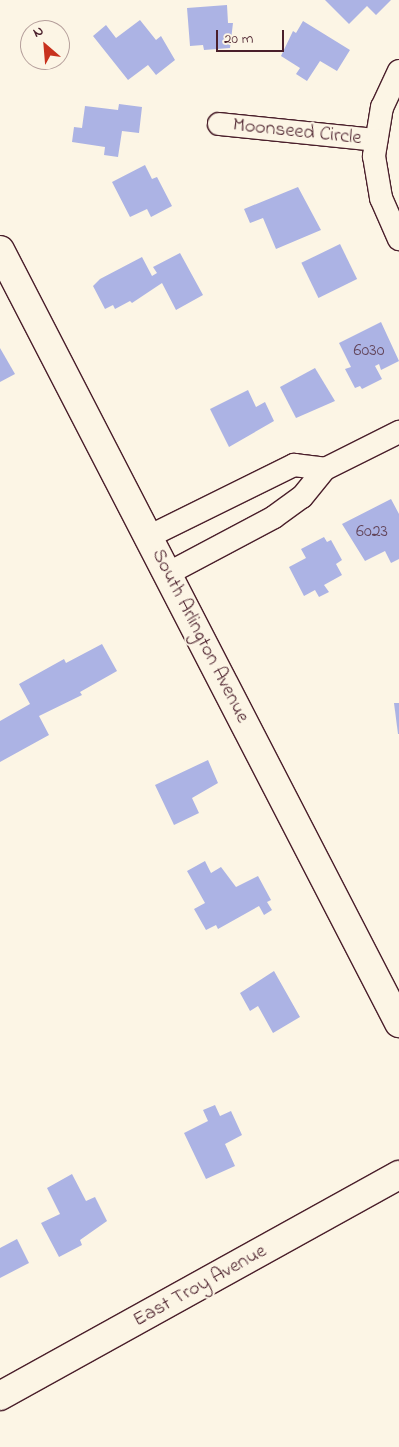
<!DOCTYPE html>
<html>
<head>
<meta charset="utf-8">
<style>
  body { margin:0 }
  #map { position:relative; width:399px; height:1447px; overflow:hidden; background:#fcf5e5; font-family:"Indie Flower",sans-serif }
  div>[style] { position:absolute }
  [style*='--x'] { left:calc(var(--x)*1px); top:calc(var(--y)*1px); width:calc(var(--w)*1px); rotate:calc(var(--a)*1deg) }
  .building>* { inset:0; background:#acb3e4; transform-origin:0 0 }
  .roads { filter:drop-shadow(1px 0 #4a1f2b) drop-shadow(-1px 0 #4a1f2b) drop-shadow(0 1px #4a1f2b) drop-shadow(0 -1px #4a1f2b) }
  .minor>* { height:22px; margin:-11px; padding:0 11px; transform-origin:11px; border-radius:11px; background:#fcf5e5 }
  .tertiary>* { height:28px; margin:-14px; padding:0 14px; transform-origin:14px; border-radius:14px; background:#fcf5e5 }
  .secondary>* { height:28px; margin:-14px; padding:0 14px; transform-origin:14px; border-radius:14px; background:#fcf5e5 }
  span { translate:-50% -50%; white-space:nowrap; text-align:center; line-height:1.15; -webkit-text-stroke:4px #fcf5e5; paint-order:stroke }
  .number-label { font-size:18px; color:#624459 }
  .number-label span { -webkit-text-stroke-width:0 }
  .street-label { font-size:20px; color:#4a1f2b }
  .north { position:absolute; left:20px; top:20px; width:50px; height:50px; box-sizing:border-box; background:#fcf5e5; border:1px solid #b59f9b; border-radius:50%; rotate:333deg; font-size:14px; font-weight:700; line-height:20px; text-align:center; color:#4a1f2b }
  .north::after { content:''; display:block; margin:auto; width:18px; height:22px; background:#c8321e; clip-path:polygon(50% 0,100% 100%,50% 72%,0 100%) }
  .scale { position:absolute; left:216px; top:30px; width:68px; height:22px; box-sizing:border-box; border:2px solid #4a1f2b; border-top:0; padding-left:6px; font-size:15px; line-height:18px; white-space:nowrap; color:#4a1f2b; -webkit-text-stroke:4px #fcf5e5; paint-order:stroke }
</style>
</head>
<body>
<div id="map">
  <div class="building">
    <i style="clip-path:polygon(325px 0,391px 0,376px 15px,367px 6px,349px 24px)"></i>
    <i style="clip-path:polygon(227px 5px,228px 23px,233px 23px,230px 48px,204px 50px,203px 45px,190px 46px,187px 8px)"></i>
    <i style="clip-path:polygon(140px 20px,156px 40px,161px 36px,175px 60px,156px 75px,148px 65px,128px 80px,93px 36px,106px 25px,116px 38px)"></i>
    <i style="clip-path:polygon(303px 21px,350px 50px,337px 71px,320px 61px,307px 81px,296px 74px,300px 68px,281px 56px,293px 31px,296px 33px)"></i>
    <i style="clip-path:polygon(119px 104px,142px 107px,139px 133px,122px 131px,118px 157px,104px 155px,105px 147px,72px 142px,74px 127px,82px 128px,85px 106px,118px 110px)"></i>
    <i style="clip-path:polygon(145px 165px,152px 179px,157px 177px,172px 206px,151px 217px,147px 209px,130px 217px,112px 182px)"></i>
    <i style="clip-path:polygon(298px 187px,321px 230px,276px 249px,263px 218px,250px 223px,244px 209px)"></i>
    <i style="left:340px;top:244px;width:39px;height:43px;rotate:64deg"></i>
    <i style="clip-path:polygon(180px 253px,203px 295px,176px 310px,162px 283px,132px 303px,130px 301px,115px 309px,113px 305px,105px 309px,93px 286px,100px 279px,142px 257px,152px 276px,157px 273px,153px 267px)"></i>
    <i style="clip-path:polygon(381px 322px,399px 361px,381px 370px,379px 364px,375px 366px,382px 379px,362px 389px,360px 386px,355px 388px,345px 369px,351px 367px,339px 343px)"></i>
    <i style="clip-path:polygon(0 348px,15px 374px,0 382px)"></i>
    <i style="clip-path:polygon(315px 368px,335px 401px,296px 418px,280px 387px)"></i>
    <i style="clip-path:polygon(248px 390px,256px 407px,265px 402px,274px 421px,229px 447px,210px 409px)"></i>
    <i style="clip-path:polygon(391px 499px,399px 514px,399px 559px,391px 563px,385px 551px,365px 561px,342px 524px)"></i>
    <i style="clip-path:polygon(324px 537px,327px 542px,331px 540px,342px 560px,336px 564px,342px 575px,324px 585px,329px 592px,319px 597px,315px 590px,304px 596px,289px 567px,306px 558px,301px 549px)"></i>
    <i style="clip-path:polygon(102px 644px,117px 671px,80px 692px,82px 695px,39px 716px,49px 735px,0 762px,0 721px,30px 704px,19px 684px,64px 659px,66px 663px)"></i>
    <i style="clip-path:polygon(394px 703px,399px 703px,399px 734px,398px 734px)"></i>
    <i style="clip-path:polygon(208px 760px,218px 783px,192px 798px,199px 813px,174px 825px,155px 785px)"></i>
    <i style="clip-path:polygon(205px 861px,211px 873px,221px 867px,236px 887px,258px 876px,271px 900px,267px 902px,272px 910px,264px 915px,259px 906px,218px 929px,216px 925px,206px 930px,194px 909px,205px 903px,187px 871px)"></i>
    <i style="clip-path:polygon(274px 971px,300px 1017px,273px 1033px,258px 1006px,250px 1011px,240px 993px)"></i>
    <i style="clip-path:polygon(215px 1105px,220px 1116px,231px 1111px,242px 1135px,225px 1144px,235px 1166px,206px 1179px,184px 1133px,208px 1121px,203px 1110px)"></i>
    <i style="clip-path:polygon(72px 1174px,86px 1201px,95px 1197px,107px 1221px,80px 1240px,82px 1245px,59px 1257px,41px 1223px,60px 1214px,47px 1188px)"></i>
    <i style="clip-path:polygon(17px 1239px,29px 1263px,0 1278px,0 1248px)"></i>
  </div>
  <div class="roads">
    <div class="minor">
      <i style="--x:399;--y:71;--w:40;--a:115"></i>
      <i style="--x:382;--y:107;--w:50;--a:99.3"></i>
      <i style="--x:374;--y:156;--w:43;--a:80.5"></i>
      <i style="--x:381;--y:198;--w:45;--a:66.3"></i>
      <i style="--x:219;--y:124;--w:158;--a:5.8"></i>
      <i style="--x:148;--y:537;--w:163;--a:-26.3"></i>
      <i style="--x:294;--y:465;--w:31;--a:7"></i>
      <i style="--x:167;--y:574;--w:121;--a:-28"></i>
      <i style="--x:274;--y:517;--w:34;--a:-36"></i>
      <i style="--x:302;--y:497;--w:36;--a:-51"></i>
      <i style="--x:325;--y:469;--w:83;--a:-26.6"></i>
    </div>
    <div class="tertiary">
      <i style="--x:0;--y:1396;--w:456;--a:-29"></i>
    </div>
    <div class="secondary">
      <i style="--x:0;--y:250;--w:870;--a:62.7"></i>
    </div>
  </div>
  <div class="number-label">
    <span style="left:369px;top:351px">6030</span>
    <span style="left:372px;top:532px">6023</span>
  </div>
  <div class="street-label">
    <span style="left:297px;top:132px;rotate:6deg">Moonseed Circle</span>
    <span style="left:200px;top:636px;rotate:63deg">South Arlington Avenue</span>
    <span style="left:200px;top:1286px;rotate:-29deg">East Troy Avenue</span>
  </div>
  <div class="north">N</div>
  <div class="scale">20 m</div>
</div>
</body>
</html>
